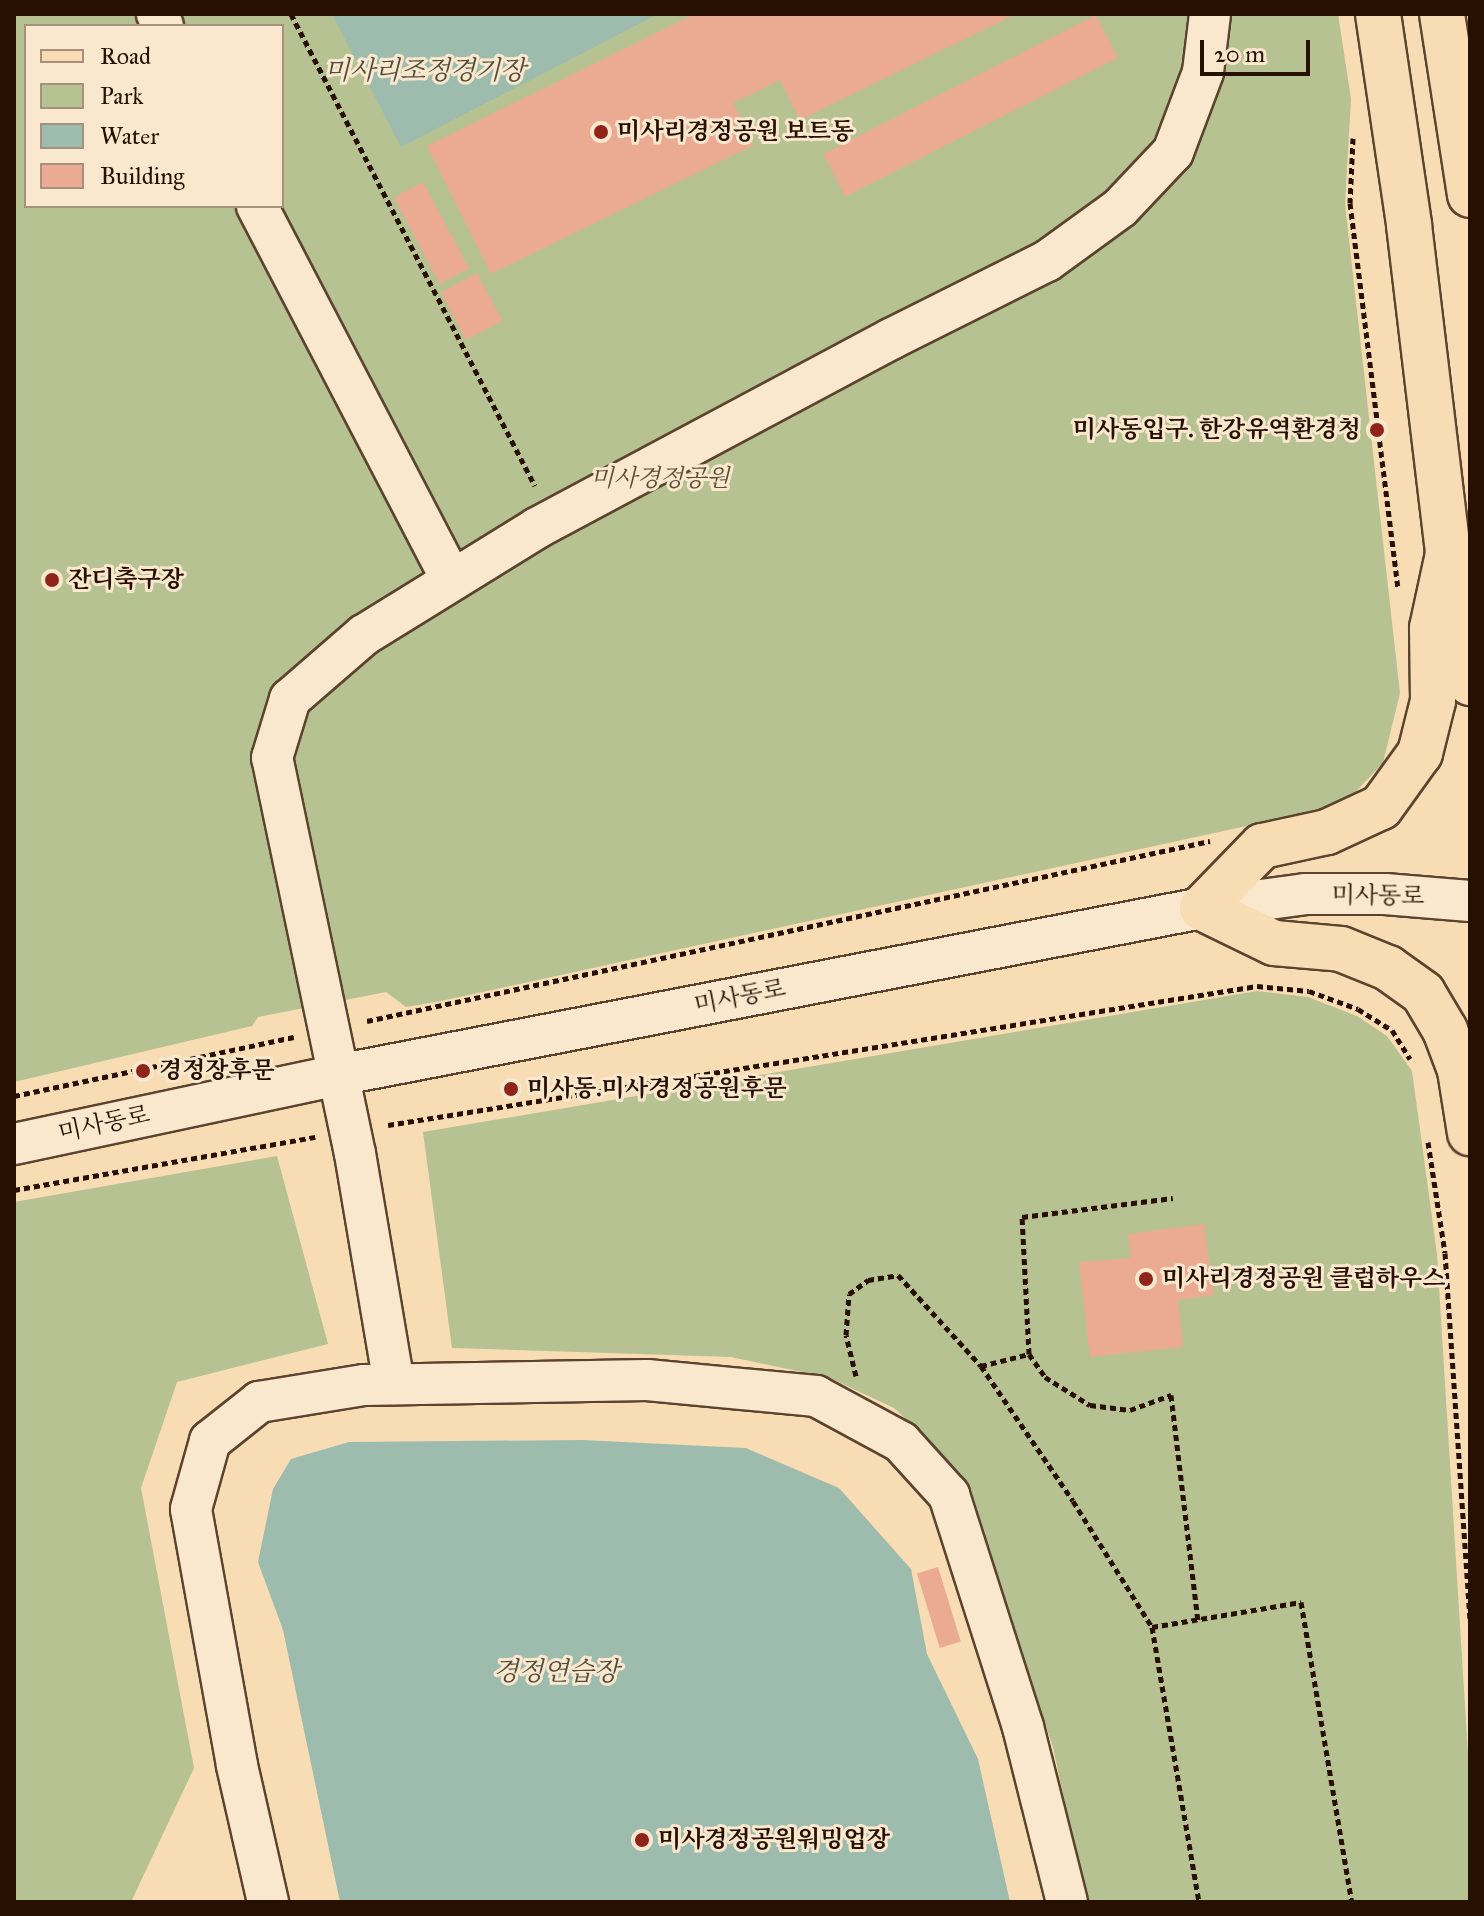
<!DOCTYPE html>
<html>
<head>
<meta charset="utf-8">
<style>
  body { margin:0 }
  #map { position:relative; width:1484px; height:1916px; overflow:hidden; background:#f7dcb4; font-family:"IM FELL Great Primer","Noto Serif KR",serif }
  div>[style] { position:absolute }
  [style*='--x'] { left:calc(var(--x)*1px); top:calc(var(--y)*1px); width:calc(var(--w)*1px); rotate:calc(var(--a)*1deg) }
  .green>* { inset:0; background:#b6c292 }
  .water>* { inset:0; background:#9dbcae }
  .building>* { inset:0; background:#ebab93; transform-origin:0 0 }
  .path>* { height:5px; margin-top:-2.5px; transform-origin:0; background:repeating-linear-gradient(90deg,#281001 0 6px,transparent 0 10px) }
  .roads { filter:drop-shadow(2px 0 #5c432e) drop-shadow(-2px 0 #5c432e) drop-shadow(0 2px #5c432e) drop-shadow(0 -2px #5c432e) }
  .minor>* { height:40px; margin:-20px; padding:0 20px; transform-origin:20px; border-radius:20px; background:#fae8ce }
  .major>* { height:44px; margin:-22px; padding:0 22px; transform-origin:22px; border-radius:22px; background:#f7dcb4 }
  .dots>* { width:22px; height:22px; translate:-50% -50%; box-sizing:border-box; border:4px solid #fae8ce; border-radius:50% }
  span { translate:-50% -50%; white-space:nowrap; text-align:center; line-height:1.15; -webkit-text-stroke:6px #fae8ce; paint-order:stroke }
  .poi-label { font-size:24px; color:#281001; font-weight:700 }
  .left { translate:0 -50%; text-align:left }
  .right { translate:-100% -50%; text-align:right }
  .park-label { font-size:24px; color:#5a4e34; font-style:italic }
  .street-label { font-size:24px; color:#281001 }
  .water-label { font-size:26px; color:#514c3e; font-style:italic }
  .frame { position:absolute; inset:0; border:16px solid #281001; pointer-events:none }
  .legend { position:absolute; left:24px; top:24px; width:260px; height:184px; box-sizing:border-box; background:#fae8ce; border:2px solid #a6927c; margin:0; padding:10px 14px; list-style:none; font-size:24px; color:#281001 }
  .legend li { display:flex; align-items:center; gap:16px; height:40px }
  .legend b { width:40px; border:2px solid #a6927c }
  .scale { position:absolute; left:1200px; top:40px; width:110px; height:36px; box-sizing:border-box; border:4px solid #281001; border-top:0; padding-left:10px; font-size:24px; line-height:28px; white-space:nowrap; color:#281001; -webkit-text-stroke:6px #fae8ce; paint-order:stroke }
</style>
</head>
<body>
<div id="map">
  <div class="green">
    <i style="clip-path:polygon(evenodd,14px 14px,1338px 14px,1351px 99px,1345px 204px,1400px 693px,1383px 763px,1343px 805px,441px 1001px,406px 1007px,386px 992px,258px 1017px,252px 1026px,14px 1082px,14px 14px,26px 26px,282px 26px,282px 206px,26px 206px,26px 26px)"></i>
    <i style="clip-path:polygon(1257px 991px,1308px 997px,1357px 1016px,1387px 1036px,1412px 1071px,1437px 1254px,1470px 1787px,1470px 1902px,1086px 1902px,1053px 1747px,962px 1484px,923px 1435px,894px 1408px,830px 1378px,731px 1357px,452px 1348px,423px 1132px)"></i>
    <i style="clip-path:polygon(277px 1156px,328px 1344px,177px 1382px,141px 1488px,194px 1768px,131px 1902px,14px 1902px,14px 1202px)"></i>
  </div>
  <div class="water">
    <i style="clip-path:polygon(332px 14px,658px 14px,401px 147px)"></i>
    <i style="clip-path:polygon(582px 1440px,746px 1448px,839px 1488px,911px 1569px,927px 1654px,978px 1759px,1010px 1902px,340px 1902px,283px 1630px,258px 1562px,273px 1489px,291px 1459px,349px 1442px)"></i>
  </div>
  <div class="building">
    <i style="clip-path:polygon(695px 14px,1016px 14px,800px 120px,780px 80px,733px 103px,754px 145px,491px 274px,427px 146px)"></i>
    <i style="left:1096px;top:15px;width:48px;height:306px;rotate:63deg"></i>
    <i style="left:423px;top:182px;width:98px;height:33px;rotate:62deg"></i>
    <i style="left:477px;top:273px;width:54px;height:41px;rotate:62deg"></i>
    <i style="clip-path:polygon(1204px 1224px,1214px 1295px,1178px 1300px,1183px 1347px,1090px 1357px,1079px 1262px,1131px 1258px,1128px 1234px)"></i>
    <i style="left:938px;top:1567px;width:78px;height:22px;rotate:73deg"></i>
  </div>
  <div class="path">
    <i style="--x:291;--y:14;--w:531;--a:62.66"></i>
    <i style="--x:1353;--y:138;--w:65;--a:92.6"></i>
    <i style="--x:1350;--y:203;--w:389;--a:82.9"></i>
    <i style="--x:367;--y:1021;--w:862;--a:-12.05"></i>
    <i style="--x:14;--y:1096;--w:286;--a:-11.9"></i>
    <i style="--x:388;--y:1125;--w:880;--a:-9.09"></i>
    <i style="--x:1257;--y:986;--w:52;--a:5.5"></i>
    <i style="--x:1309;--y:991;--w:52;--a:20.2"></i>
    <i style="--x:1358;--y:1009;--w:40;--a:32"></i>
    <i style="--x:1392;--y:1030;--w:34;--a:58"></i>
    <i style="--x:1428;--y:1142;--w:112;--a:81.3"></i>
    <i style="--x:1445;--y:1253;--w:367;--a:86.1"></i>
    <i style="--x:14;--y:1190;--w:306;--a:-10"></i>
    <i style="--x:1029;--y:1354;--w:137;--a:-92.9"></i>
    <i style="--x:1022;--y:1217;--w:152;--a:-7.2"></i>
    <i style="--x:981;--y:1366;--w:49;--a:-14"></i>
    <i style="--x:1029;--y:1354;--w:28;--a:55"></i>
    <i style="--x:1045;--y:1377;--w:53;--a:31.9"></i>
    <i style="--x:1090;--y:1405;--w:40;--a:7.1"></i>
    <i style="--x:1130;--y:1410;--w:44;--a:-20.1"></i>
    <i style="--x:1171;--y:1395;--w:227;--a:83.2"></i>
    <i style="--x:856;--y:1376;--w:42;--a:-103.7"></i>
    <i style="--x:846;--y:1335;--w:41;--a:-85.8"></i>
    <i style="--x:849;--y:1294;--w:24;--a:-36"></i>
    <i style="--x:868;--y:1280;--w:30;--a:-9"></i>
    <i style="--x:898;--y:1275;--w:123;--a:47.6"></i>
    <i style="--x:981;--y:1366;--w:163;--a:55.7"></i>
    <i style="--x:1073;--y:1501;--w:149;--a:57.9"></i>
    <i style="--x:1152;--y:1627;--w:279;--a:80.3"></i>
    <i style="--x:1152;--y:1627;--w:151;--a:-9.5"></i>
    <i style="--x:1301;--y:1602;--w:304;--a:80.4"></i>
  </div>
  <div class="roads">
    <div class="minor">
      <i style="--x:157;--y:14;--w:13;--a:63"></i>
      <i style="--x:257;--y:206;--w:422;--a:62.5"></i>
      <i style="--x:14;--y:1144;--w:331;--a:-12"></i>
      <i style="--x:338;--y:1075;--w:880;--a:-10.94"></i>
      <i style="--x:1202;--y:908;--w:104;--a:-7.7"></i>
      <i style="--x:1305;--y:894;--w:80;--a:0"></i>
      <i style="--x:1385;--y:894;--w:85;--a:4.7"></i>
      <i style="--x:394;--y:1384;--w:233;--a:-99.6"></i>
      <i style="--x:355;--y:1154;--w:405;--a:-101.8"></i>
      <i style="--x:272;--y:758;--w:62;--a:-73"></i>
      <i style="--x:290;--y:699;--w:98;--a:-40.9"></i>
      <i style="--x:364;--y:635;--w:203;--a:-31.7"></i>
      <i style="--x:537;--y:528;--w:401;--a:-28.1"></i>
      <i style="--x:891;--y:339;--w:174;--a:-26.6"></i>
      <i style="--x:1047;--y:261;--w:90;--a:-36"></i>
      <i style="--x:1120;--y:208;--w:77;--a:-46.6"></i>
      <i style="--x:1173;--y:152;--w:85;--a:-69.4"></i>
      <i style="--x:1203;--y:72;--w:58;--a:-83.1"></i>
      <i style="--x:268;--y:1902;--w:140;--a:-102.8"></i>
      <i style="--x:237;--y:1765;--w:260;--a:-100.2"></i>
      <i style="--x:191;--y:1509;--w:71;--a:-74.4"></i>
      <i style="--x:210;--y:1441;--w:63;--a:-38.5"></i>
      <i style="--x:259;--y:1402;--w:106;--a:-9.2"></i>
      <i style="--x:364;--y:1385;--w:283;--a:-1"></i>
      <i style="--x:647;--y:1380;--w:170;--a:5.4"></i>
      <i style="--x:816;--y:1396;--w:97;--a:28.4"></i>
      <i style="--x:901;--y:1442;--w:72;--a:47.8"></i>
      <i style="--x:949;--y:1495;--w:244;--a:72.3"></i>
      <i style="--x:1023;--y:1727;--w:180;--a:75.9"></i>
    </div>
    <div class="major">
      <i style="--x:1378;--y:14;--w:213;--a:81.6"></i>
      <i style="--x:1409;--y:225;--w:331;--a:83.2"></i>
      <i style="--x:1448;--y:554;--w:131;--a:80.3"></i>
      <i style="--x:1442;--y:14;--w:183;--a:81.2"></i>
      <i style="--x:1470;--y:565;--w:25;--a:-153"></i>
      <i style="--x:1448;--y:554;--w:76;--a:102.2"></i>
      <i style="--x:1432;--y:628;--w:73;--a:89.2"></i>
      <i style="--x:1433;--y:701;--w:54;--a:104"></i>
      <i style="--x:1420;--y:753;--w:67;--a:125.8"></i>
      <i style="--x:1381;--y:807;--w:60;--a:155.2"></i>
      <i style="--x:1327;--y:832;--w:66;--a:167.8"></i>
      <i style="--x:1262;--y:846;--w:86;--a:134.1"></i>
      <i style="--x:1202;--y:908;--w:80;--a:25.9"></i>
      <i style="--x:1274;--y:943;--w:67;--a:5.1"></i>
      <i style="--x:1341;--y:949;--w:51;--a:22"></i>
      <i style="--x:1388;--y:968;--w:43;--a:35.5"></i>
      <i style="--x:1423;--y:993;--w:43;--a:59.3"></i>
      <i style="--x:1445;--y:1030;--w:43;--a:69.4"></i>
      <i style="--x:1460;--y:1070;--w:64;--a:81"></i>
    </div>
  </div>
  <div class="dots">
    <i style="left:601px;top:132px;background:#8f2418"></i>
    <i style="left:1377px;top:430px;background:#8f2418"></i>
    <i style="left:52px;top:580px;background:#8f2418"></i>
    <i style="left:143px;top:1071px;background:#8f2418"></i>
    <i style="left:511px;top:1089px;background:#8f2418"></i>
    <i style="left:1146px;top:1279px;background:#8f2418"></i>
    <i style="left:642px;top:1840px;background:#8f2418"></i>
  </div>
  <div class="poi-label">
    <span class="left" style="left:617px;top:132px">미사리경정공원 보트동</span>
    <span class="right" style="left:1361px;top:430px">미사동입구. 한강유역환경청</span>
    <span class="left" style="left:68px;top:580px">잔디축구장</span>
    <span class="left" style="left:159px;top:1071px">경정장후문</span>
    <span class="left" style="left:527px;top:1089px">미사동.미사경정공원후문</span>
    <span class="left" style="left:1162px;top:1279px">미사리경정공원 클럽하우스</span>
    <span class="left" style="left:658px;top:1840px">미사경정공원워밍업장</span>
  </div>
  <div class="park-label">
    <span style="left:660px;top:479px">미사경정공원</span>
  </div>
  <div class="street-label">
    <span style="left:1378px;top:896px;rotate:1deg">미사동로</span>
    <span style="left:740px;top:997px;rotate:-11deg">미사동로</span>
    <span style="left:104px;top:1124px;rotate:-12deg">미사동로</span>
  </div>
  <div class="water-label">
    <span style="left:425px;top:71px">미사리조정경기장</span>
    <span style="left:556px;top:1672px">경정연습장</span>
  </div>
  <div class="frame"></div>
  <ul class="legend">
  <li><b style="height:10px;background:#f7dcb4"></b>Road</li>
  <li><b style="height:22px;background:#b6c292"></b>Park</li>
  <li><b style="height:22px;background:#9dbcae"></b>Water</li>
  <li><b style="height:22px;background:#ebab93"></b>Building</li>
  </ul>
  <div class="scale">20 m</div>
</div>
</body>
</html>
